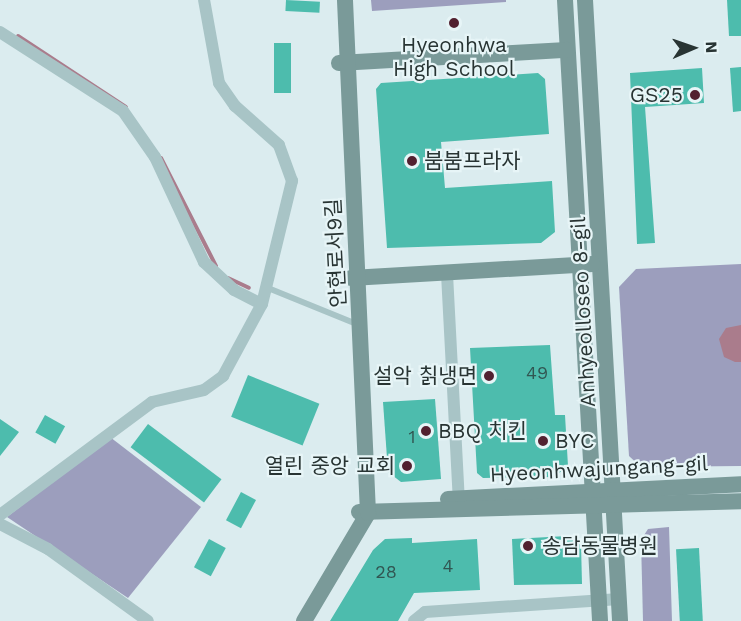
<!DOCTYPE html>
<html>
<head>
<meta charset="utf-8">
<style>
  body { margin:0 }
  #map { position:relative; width:741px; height:621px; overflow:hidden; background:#dbecef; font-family:"Work Sans","Noto Sans KR",sans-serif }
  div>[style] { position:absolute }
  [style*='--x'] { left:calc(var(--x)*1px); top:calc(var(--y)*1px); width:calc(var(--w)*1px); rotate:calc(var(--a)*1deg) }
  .green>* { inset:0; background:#9c9ebd }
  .water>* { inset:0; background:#aa7c8c }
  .stream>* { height:4px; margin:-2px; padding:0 2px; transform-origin:2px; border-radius:2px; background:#aa7c8c }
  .building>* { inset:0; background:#4dbcad; transform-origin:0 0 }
  .lane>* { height:6px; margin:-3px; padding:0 3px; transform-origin:3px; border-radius:3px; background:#a8c4c6 }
  .street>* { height:12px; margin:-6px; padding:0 6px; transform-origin:6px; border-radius:6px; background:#a8c4c6 }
  .secondary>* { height:16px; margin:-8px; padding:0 8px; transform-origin:8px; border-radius:8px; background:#7a9a99 }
  .dots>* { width:16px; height:16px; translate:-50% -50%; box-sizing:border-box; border:3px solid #e7f5f7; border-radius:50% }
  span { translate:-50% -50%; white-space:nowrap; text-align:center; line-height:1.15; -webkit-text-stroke:4.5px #e7f5f7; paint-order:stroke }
  .number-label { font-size:18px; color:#315652 }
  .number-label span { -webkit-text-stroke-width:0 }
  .poi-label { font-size:21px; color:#283433 }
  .right { translate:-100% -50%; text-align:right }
  .left { translate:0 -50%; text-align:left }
  .street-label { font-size:21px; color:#283433 }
  .north { position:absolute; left:663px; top:18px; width:60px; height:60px; -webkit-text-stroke:4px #e7f5f7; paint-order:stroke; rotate:88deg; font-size:16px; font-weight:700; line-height:24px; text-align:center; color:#283433 }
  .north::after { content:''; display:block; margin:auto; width:21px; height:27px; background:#283433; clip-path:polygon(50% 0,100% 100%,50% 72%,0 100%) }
</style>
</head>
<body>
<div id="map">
  <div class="green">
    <i style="clip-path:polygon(371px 0,506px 0,506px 2px,372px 11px)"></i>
    <i style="clip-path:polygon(741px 264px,741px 466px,641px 467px,629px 456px,619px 287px,636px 269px)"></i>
    <i style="clip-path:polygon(110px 437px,201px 507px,128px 598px,7px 517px)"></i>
    <i style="clip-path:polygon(669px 527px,672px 621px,643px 621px,641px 540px,648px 529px)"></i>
  </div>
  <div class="water">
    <i style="clip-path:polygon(741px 325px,741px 362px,735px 362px,724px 357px,719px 339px,726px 328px)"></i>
  </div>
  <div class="stream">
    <i style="--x:18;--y:36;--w:129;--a:33.3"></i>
    <i style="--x:161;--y:158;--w:121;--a:63"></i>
    <i style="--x:228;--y:278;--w:23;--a:25"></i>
  </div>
  <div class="building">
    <i style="left:286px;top:0;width:34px;height:11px;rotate:3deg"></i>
    <i style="clip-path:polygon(727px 0,741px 0,741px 36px,729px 36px)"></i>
    <i style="left:274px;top:43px;width:17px;height:50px"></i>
    <i style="clip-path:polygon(741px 67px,741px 111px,733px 112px,730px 68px)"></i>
    <i style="clip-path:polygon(702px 68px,704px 103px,645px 107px,655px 243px,637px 244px,630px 73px)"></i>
    <i style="clip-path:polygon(538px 73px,545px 79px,549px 134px,441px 142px,445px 188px,552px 181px,555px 232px,541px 243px,387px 248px,376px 89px,381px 83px)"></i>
    <i style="clip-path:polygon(550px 345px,555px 415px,565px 415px,568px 466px,554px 477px,483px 478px,477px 473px,470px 348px)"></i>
    <i style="left:248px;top:375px;width:77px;height:45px;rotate:22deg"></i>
    <i style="clip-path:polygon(435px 399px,441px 479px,401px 482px,388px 472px,383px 402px)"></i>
    <i style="left:45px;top:415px;width:23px;height:20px;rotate:29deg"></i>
    <i style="clip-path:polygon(0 419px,19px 432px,0 456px)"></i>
    <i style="left:148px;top:424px;width:92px;height:29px;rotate:37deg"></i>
    <i style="left:241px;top:492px;width:17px;height:32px;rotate:28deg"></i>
    <i style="clip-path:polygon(567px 536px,581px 544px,582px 584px,514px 585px,512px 539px)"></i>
    <i style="clip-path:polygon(412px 538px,412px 543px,477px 539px,480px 590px,414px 593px,398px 621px,330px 621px,373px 550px,385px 539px)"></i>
    <i style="left:209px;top:539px;width:19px;height:32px;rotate:28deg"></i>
    <i style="left:699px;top:548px;width:73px;height:23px;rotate:87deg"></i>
  </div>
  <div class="lane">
    <i style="--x:268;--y:288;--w:93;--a:22.1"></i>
  </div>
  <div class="street">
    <i style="--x:0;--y:32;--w:146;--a:32.7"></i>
    <i style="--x:123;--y:111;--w:56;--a:55.2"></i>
    <i style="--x:155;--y:157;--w:116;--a:65"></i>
    <i style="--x:204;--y:262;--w:41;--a:43"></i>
    <i style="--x:234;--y:290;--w:31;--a:27"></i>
    <i style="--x:447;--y:274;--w:232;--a:87"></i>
    <i style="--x:0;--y:515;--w:189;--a:-36.6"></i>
    <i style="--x:152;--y:402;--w:53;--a:-13"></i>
    <i style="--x:204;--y:390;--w:24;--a:-36"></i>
    <i style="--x:223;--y:376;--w:82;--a:-61.6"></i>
    <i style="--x:262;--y:304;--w:127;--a:-76.3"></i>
    <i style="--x:292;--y:181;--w:38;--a:-110"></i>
    <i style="--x:279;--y:145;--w:59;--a:-138.4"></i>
    <i style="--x:235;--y:106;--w:28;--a:-125"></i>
    <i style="--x:219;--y:83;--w:84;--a:-100.2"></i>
    <i style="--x:0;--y:524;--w:54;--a:27.5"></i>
    <i style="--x:48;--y:549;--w:123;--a:35.8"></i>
    <i style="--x:414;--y:621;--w:14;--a:-39"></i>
    <i style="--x:425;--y:612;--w:195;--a:-3.8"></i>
  </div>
  <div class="secondary">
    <i style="--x:565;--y:0;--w:622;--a:86.77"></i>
    <i style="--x:585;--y:0;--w:622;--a:86.77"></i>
    <i style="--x:339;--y:63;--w:228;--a:-3.3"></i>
    <i style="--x:351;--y:278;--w:242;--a:-3.3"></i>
    <i style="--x:448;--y:499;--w:293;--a:-2.9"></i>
    <i style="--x:359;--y:512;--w:382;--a:-1.6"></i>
    <i style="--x:304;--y:621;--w:126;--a:-59.3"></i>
    <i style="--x:368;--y:513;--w:514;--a:-92.57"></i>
  </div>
  <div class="dots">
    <i style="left:454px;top:23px;background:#522130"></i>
    <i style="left:695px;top:95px;background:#522130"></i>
    <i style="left:412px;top:161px;background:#522130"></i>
    <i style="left:489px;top:376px;background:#522130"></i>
    <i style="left:426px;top:431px;background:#522130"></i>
    <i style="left:543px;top:441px;background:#522130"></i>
    <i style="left:407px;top:466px;background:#522130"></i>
    <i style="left:528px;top:546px;background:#522130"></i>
  </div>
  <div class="number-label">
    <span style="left:537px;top:373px">49</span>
    <span style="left:412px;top:437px">1</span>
    <span style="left:448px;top:566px">4</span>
    <span style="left:386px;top:572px">28</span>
  </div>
  <div class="poi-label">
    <span style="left:454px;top:57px">Hyeonhwa<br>High School</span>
    <span class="right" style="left:683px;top:95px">GS25</span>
    <span class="left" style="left:424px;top:161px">붐붐프라자</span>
    <span class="right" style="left:477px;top:376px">설악 칡냉면</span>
    <span class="left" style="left:438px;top:431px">BBQ 치킨</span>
    <span class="left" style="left:555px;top:441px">BYC</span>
    <span class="right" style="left:395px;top:466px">열린 중앙 교회</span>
    <span class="left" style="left:542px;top:546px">송담동물병원</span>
  </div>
  <div class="street-label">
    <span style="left:336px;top:253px;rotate:-93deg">안현로서9길</span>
    <span style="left:583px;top:312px;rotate:-93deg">Anhyeolloseo 8-gil</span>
    <span style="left:599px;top:469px;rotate:-3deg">Hyeonhwajungang-gil</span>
  </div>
  <div class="north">N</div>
</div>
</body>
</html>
